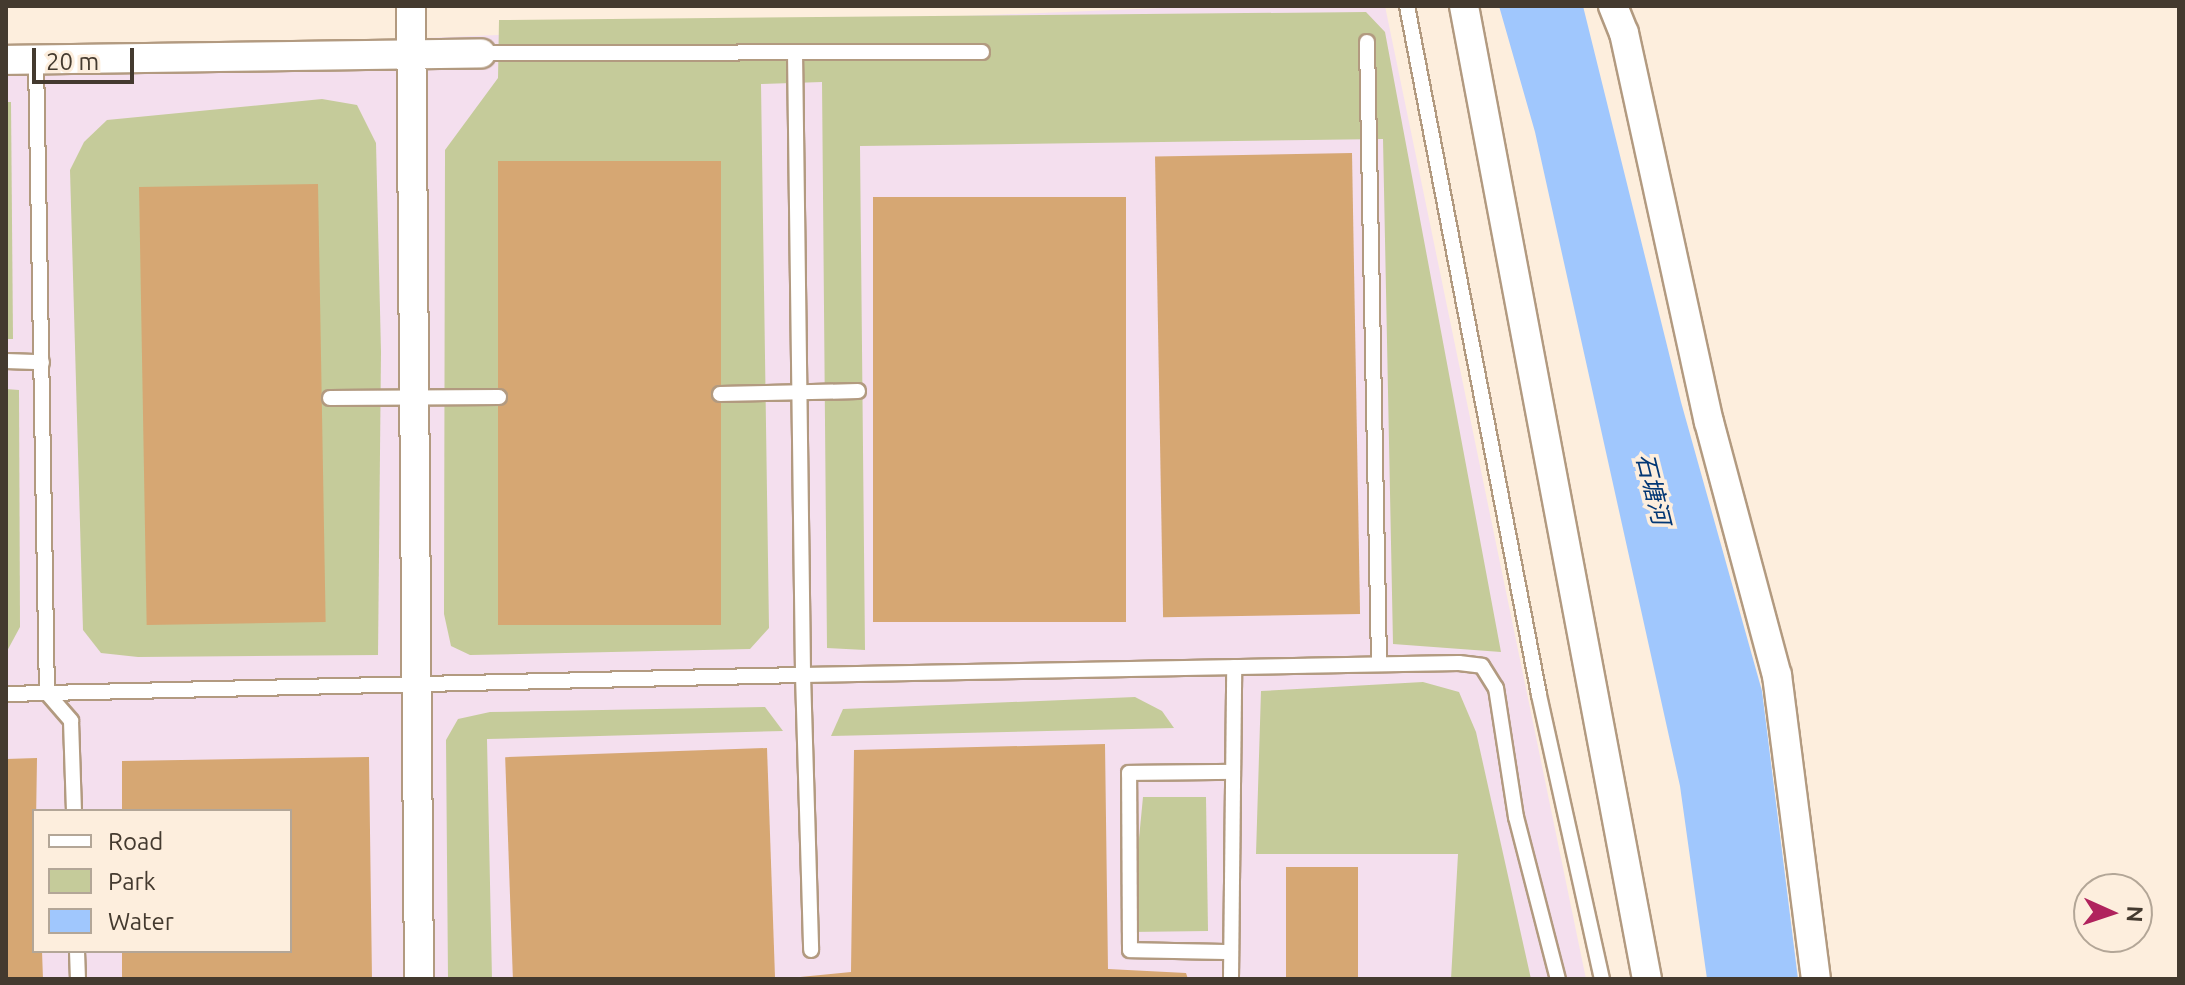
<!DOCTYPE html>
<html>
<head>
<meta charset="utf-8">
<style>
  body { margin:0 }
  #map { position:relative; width:2185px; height:985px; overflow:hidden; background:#fdeedd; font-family:Ubuntu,"Noto Sans SC",sans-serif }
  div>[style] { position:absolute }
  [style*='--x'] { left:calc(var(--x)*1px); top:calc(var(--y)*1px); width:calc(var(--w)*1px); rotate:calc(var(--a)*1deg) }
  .industrial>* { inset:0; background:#f4dfee }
  .green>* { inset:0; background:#c5cb9a }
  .water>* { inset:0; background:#a0c7fd }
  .building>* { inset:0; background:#d6a773; transform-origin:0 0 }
  .roads { filter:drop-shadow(2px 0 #b29a80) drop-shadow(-2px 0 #b29a80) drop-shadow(0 2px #b29a80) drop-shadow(0 -2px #b29a80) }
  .service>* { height:14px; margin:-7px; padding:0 7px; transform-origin:7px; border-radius:7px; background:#fff }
  .minor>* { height:28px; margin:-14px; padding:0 14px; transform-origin:14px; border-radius:14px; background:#fff }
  span { translate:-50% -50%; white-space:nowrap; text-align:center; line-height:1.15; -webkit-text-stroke:7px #fdeedd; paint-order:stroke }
  .water-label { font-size:24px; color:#033774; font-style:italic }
  .frame { position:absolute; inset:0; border:8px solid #443a2f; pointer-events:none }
  .legend { position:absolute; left:32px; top:809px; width:260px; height:144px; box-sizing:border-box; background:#fdeedd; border:2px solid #b3a697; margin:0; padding:10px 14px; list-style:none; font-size:24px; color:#443a2f }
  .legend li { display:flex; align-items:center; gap:16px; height:40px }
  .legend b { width:40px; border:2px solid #b3a697 }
  .north { position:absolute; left:2073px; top:873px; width:80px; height:80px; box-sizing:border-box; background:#fdeedd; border:2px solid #b3a697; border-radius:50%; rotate:93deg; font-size:22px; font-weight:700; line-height:32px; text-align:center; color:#443a2f }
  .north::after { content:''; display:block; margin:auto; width:28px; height:36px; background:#b0235d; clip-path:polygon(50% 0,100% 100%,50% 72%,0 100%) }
  .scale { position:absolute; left:32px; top:48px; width:102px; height:36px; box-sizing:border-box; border:4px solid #443a2f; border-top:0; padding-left:10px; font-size:24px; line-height:28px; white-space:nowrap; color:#443a2f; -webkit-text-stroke:6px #fdeedd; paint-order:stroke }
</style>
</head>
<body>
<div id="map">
  <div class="industrial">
    <i style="clip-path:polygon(evenodd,1211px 6px,1385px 6px,1586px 979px,6px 979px,6px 55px,1211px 6px,34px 811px,290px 811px,290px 951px,34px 951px,34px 811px)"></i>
  </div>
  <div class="green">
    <i style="clip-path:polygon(1366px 12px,1385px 32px,1501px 652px,1393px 644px,1383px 139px,860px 146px,865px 650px,827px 648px,822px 82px,761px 84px,769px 628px,750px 649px,470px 655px,451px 646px,444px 614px,445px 150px,498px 78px,499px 20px)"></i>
    <i style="clip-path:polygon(322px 99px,357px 105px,376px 143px,381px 352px,378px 655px,138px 657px,101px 653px,83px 630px,70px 170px,84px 142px,107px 120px)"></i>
    <i style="clip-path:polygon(6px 102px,11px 102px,13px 339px,6px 339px)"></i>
    <i style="clip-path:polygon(6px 389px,19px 390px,20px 627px,6px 653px)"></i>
    <i style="clip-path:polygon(1423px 682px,1459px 692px,1476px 732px,1531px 979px,1451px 979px,1458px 854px,1256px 854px,1261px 691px)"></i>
    <i style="clip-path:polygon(1135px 697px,1162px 711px,1174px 728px,831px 736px,843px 709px)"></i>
    <i style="clip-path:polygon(765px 707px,783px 731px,487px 739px,492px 979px,448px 979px,446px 740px,458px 719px,490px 712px)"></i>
    <i style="clip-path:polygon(1143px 797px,1206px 797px,1208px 931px,1130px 932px)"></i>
  </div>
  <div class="water">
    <i style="clip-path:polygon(1499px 6px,1583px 6px,1681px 402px,1762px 691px,1798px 979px,1707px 979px,1680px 786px,1535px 132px)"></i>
  </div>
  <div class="building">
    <i style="left:1352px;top:153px;width:461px;height:197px;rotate:89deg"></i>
    <i style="left:498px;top:161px;width:223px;height:464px"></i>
    <i style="left:318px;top:184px;width:438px;height:179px;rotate:89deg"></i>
    <i style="left:873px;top:197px;width:253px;height:425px"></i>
    <i style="clip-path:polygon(1105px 744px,1108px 969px,1186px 973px,1188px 979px,780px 979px,851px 972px,854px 750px)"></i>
    <i style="left:767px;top:748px;width:231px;height:262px;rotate:88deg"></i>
    <i style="clip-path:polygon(369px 757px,372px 979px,122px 979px,122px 951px,290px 951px,290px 811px,122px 811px,122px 761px)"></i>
    <i style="clip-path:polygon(37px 758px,34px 951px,42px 951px,43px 979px,6px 979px,6px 759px)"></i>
    <i style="left:1286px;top:867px;width:72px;height:112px"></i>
  </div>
  <div class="roads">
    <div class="service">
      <i style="--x:1407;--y:6;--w:702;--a:79.15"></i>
      <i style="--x:1539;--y:695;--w:291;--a:77.5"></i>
      <i style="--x:1367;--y:42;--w:622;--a:88.89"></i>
      <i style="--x:795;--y:52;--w:623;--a:89.26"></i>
      <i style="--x:803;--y:675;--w:275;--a:88.3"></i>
      <i style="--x:481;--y:53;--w:501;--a:-0.11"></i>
      <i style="--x:36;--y:59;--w:634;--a:89.01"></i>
      <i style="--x:47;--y:693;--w:37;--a:49"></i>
      <i style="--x:71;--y:721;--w:90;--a:88.1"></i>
      <i style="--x:6;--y:361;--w:36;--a:2"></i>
      <i style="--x:720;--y:394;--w:138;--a:-1.2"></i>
      <i style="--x:330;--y:398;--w:169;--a:-0.3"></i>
      <i style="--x:6;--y:694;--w:797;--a:-1.37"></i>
      <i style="--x:803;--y:675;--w:656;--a:-1.05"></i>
      <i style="--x:1459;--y:663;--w:23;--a:7"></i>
      <i style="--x:1482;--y:666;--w:26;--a:58"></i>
      <i style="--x:1496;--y:688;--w:131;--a:81.2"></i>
      <i style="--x:1516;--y:817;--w:167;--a:75.5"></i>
      <i style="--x:77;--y:951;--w:28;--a:88"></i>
      <i style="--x:1231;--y:952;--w:101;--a:-178.9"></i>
      <i style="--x:1130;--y:950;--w:177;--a:-90.3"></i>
      <i style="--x:1129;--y:773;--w:104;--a:-0.6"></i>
      <i style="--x:1231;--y:977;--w:310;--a:-89.4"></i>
    </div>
    <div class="minor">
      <i style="--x:411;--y:6;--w:973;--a:89.53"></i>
      <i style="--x:1464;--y:6;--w:990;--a:79.35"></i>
      <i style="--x:1613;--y:6;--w:29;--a:68"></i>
      <i style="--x:1624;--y:33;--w:398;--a:77.7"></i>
      <i style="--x:1709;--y:422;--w:262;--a:75"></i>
      <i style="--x:1777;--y:675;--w:306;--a:82.7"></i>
      <i style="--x:6;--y:60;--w:475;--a:-0.8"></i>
    </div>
  </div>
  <div class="water-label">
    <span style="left:1653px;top:489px;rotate:76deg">石塘河</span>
  </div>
  <div class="frame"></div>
  <ul class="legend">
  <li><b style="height:10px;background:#fff"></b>Road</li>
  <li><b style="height:22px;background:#c5cb9a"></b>Park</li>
  <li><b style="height:22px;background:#a0c7fd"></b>Water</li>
  </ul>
  <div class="north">N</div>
  <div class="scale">20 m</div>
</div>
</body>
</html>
